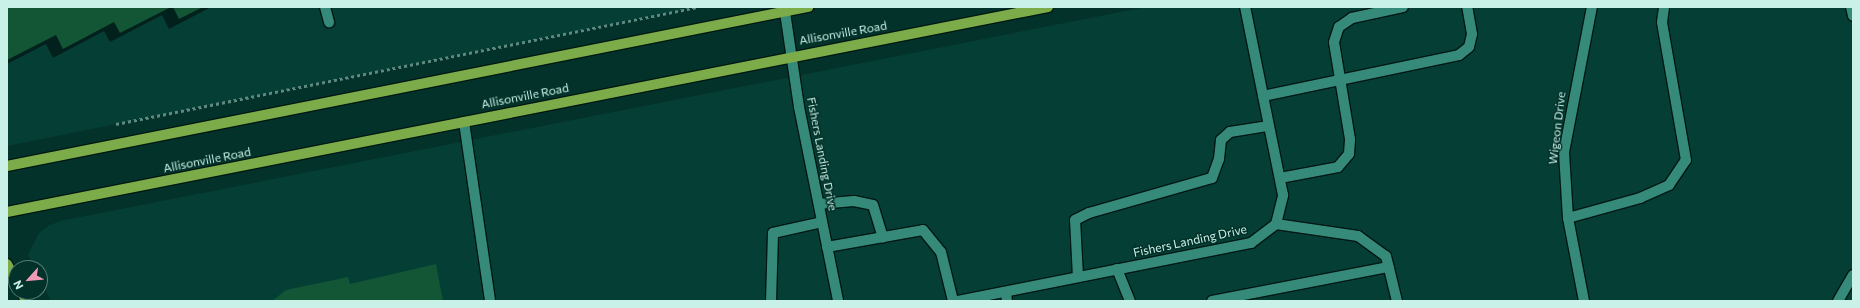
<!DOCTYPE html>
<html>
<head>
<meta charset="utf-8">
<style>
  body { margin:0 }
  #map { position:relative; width:1860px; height:308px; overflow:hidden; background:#02322a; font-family:Commissioner,sans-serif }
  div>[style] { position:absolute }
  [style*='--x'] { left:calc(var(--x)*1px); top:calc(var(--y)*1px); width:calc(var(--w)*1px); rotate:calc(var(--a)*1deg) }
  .built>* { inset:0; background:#053e35 }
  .shadow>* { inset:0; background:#0007 }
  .building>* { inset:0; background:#125636 }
  .path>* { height:2.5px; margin-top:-1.25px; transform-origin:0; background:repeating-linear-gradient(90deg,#5d8980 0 3px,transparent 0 6px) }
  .roads { filter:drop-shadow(1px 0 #001813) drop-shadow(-1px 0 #001813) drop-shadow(0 1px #001813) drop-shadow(0 -1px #001813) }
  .service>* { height:10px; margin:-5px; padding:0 5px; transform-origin:5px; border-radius:5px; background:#368a7a }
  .minor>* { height:10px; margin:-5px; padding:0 5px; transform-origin:5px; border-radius:5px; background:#368a7a }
  .primary>* { height:10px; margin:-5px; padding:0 5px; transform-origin:5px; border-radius:5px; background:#7cab49 }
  span { translate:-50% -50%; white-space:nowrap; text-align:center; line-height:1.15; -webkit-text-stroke:3px #02322a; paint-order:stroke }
  .street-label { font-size:12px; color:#caf1e7 }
  .frame { position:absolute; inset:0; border:8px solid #caf1e7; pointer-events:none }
  .north { position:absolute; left:8px; top:260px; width:40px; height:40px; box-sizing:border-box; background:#02322a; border:1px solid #527e76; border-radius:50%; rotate:243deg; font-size:11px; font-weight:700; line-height:16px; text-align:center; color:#caf1e7 }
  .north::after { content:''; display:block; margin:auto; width:14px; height:18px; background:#f09ab7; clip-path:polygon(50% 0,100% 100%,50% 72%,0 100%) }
</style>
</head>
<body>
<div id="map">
  <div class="built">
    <i style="clip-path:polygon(7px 7px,698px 7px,7px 146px)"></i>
    <i style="clip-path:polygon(1146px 7px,1853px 7px,1853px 301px,51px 301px,40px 279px,40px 268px,35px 268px,28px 255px,39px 233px,48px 226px,60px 221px)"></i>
  </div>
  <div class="shadow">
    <i style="clip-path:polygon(7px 7px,211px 7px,169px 29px,162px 15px,110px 42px,104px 31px,53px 58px,46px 44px,7px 64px)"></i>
  </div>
  <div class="building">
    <i style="clip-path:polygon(7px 7px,171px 7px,120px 33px,114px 22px,63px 49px,56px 35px,7px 60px)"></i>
    <i style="clip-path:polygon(173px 7px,203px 7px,179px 19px)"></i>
    <i style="clip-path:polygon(436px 264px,443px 301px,272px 301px,286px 290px,348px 277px,350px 284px)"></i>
  </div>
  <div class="path">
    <i style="--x:116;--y:124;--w:594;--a:-11.37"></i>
  </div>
  <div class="roads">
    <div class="service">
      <i style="--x:325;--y:7;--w:16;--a:75"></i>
      <i style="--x:1851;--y:7;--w:9;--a:77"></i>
      <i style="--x:1263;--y:96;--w:200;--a:-11.8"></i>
      <i style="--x:1459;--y:55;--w:13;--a:-39"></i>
      <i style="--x:1469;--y:47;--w:13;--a:-77"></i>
      <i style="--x:1472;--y:34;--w:27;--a:-100"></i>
      <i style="--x:464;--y:122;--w:181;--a:81.7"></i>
      <i style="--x:1280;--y:178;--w:59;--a:-10.7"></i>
      <i style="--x:1338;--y:167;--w:17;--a:-50"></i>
      <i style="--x:1349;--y:154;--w:15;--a:-86"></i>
      <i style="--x:1350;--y:139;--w:98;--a:-99.4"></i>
      <i style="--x:1334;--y:42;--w:16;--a:-72"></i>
      <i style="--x:1339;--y:27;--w:16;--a:-35"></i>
      <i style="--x:1352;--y:18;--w:52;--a:-12.2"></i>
      <i style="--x:819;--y:204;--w:35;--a:-5"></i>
      <i style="--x:854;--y:201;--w:19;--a:12"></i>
      <i style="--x:873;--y:205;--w:34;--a:73"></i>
      <i style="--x:1568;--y:218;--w:75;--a:-15.5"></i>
      <i style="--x:1640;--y:198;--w:32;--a:-24"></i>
      <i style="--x:1669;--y:185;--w:30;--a:-56"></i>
      <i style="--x:1686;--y:160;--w:140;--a:-99.9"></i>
      <i style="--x:1662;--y:22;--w:15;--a:-82"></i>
      <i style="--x:1276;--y:224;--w:83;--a:8.3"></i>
      <i style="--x:1358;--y:236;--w:34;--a:36"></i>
      <i style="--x:1386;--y:256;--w:46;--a:76.3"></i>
      <i style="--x:827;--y:247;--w:97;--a:-10"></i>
      <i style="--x:923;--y:230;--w:28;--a:51"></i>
      <i style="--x:941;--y:252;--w:50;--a:76.2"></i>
      <i style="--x:1117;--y:269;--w:35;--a:68"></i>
      <i style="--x:1078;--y:277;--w:57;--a:-93"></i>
      <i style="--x:1075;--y:220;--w:16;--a:-27"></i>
      <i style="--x:1089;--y:213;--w:128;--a:-15.9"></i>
      <i style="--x:1212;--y:178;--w:20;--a:-70"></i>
      <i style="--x:1219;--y:159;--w:19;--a:-84"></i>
      <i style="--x:1221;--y:140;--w:12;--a:-42"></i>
      <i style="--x:1230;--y:132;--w:39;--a:-9"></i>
      <i style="--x:1006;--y:292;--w:9;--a:84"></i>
      <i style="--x:771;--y:301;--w:68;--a:-88.3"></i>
      <i style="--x:773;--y:233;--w:50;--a:-12.7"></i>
      <i style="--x:1212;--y:301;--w:180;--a:-10.9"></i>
      <i style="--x:1838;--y:301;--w:30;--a:-60"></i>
    </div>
    <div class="minor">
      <i style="--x:785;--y:12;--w:96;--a:81.6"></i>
      <i style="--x:799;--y:107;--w:198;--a:78.6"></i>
      <i style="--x:958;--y:301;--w:299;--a:-11.2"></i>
      <i style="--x:1251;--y:243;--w:31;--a:-37"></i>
      <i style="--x:1276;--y:224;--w:30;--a:-76"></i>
      <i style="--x:1283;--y:195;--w:192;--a:-101.4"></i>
      <i style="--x:1584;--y:301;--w:85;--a:-100.9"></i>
      <i style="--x:1568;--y:218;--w:66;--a:-93.5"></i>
      <i style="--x:1564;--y:152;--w:148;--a:-79.1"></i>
    </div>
    <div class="primary">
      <i style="--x:7;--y:166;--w:817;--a:-11.23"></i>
      <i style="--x:7;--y:212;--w:1061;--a:-11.14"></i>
      <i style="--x:7;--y:264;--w:19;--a:62"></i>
      <i style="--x:22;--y:292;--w:10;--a:66"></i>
    </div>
  </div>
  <div class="street-label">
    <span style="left:843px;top:33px;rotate:-10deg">Allisonville Road</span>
    <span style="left:525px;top:96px;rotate:-11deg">Allisonville Road</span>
    <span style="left:1557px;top:128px;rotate:-83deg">Wigeon Drive</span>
    <span style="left:822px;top:154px;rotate:79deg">Fishers Landing Drive</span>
    <span style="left:207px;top:160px;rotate:-11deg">Allisonville Road</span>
    <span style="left:1190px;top:241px;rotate:-12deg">Fishers Landing Drive</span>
  </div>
  <div class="frame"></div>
  <div class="north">N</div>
</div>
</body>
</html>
